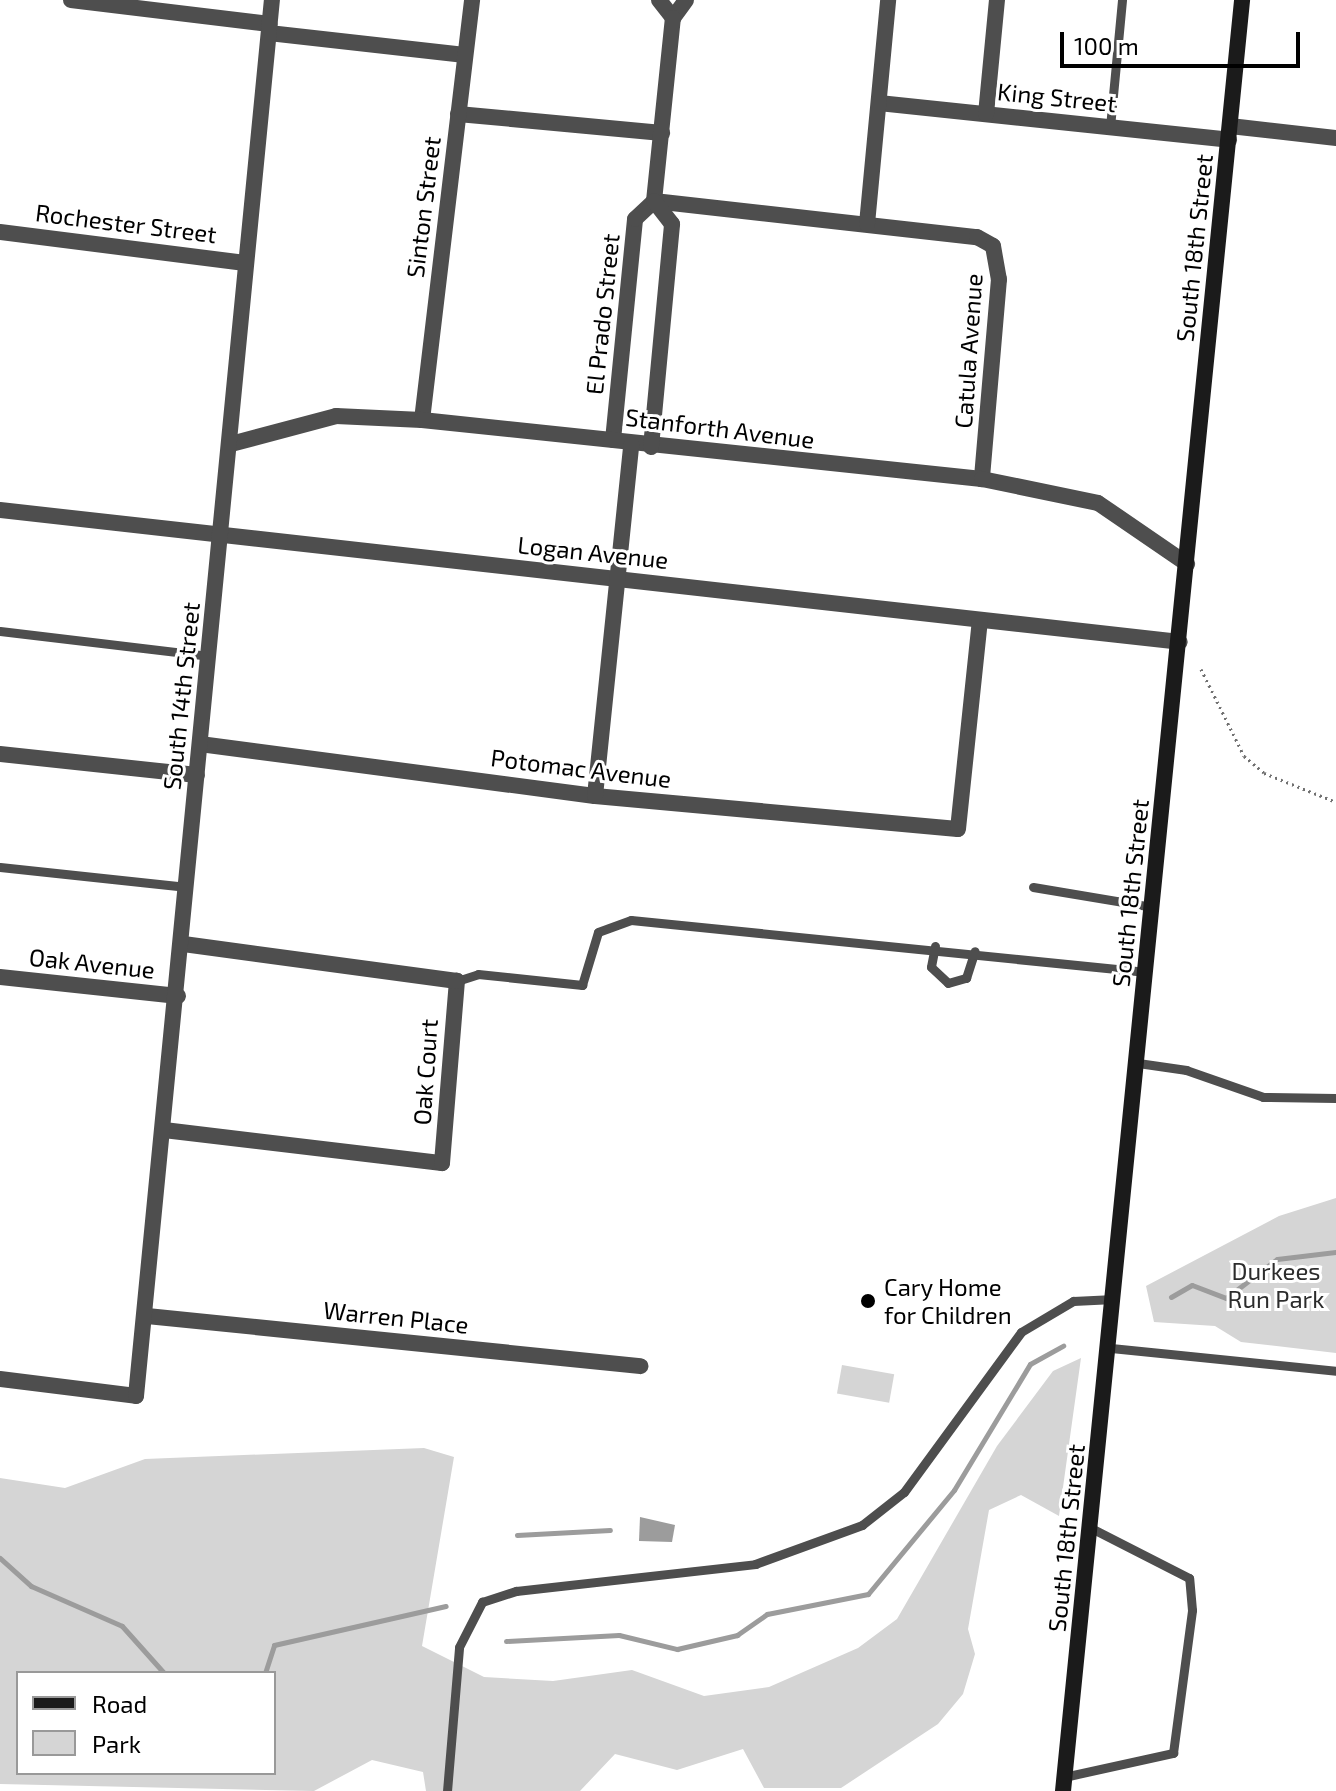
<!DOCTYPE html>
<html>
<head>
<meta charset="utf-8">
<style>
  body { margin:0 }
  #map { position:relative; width:1336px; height:1791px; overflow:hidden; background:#fff; font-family:"Exo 2",sans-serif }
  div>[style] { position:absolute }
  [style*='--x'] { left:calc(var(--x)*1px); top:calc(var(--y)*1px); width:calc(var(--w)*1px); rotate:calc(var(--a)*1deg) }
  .green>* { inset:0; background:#d5d5d5; transform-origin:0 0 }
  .water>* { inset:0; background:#9c9c9c }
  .stream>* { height:5px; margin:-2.5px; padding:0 2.5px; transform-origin:2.5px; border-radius:2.5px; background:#9c9c9c }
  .path>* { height:3px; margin-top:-1.5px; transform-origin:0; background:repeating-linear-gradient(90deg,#707070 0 2px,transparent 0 6px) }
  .service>* { height:9px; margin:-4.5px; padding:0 4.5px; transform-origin:4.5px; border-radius:4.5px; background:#4e4e4e }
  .minor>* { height:16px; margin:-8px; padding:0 8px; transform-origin:8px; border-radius:8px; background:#4e4e4e }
  .secondary>* { height:16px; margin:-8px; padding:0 8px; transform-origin:8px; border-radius:8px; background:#1b1b1b }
  .dots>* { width:22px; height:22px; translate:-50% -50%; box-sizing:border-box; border:4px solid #fff; border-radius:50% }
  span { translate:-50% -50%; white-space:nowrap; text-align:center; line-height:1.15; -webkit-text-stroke:6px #fff; paint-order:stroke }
  .street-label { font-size:24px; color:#000 }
  .park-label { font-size:24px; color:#2c2c2c }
  .poi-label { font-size:24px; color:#000 }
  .left { translate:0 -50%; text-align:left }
  .legend { position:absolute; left:16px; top:1671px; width:260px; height:104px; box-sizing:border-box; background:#fff; border:2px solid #999; margin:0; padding:10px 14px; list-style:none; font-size:24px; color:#000 }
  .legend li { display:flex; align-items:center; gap:16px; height:40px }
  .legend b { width:40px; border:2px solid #999 }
  .scale { position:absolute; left:1060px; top:32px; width:240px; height:36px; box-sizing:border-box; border:4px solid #000; border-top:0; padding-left:10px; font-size:24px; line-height:28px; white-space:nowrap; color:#000; -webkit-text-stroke:6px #fff; paint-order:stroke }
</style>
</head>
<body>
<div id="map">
  <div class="green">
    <i style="clip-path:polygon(1336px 1198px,1336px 1353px,1241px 1342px,1215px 1326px,1154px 1322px,1146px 1286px,1279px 1216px)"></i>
    <i style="clip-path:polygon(evenodd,1081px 1358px,1059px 1516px,1021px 1495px,989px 1510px,968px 1629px,975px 1654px,963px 1694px,938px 1724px,841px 1788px,764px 1788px,743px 1749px,677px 1770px,615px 1754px,580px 1791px,426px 1791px,423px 1772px,372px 1760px,314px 1791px,0 1784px,0 1478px,65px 1488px,145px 1459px,424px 1448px,454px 1457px,422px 1646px,484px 1677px,553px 1681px,632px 1670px,704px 1696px,769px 1687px,858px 1648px,897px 1619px,997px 1446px,1053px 1371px,1081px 1358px,18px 1673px,274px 1673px,274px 1773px,18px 1773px,18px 1673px)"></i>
    <i style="left:842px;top:1365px;width:53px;height:29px;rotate:10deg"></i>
  </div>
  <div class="water">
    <i style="clip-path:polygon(640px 1517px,675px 1525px,672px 1542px,639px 1541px)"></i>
  </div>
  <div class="stream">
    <i style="--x:1171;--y:1297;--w:24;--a:-30"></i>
    <i style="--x:1192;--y:1285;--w:36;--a:21"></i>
    <i style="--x:1226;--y:1298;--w:64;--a:-37.4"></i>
    <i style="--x:1277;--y:1259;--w:59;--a:-6.8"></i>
    <i style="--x:517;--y:1535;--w:93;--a:-3.1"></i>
    <i style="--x:0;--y:1558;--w:42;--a:42.1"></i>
    <i style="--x:31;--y:1586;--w:99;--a:23.7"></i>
    <i style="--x:122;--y:1626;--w:63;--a:48.2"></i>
    <i style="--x:506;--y:1641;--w:113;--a:-3"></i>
    <i style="--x:619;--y:1635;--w:60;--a:13.6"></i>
    <i style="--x:677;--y:1649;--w:62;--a:-13.1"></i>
    <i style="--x:737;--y:1635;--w:37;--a:-35"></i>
    <i style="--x:767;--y:1614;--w:103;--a:-11.2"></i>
    <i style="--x:868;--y:1594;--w:135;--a:-50.4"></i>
    <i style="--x:954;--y:1490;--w:147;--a:-58.9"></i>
    <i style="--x:1030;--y:1364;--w:38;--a:-29"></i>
    <i style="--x:265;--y:1673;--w:29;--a:-72"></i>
    <i style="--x:274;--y:1645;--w:176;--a:-12.8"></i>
  </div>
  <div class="path">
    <i style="--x:1201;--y:669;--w:97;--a:63.7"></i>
    <i style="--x:1244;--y:756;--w:26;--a:40"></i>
    <i style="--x:1264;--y:773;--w:78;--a:21.9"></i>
  </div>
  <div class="service">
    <i style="--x:1110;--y:127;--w:128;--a:-84.6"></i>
    <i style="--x:0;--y:631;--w:210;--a:6.8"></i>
    <i style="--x:0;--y:867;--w:188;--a:6.1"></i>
    <i style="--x:1033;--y:887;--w:122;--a:9.5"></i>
    <i style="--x:935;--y:946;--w:21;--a:101"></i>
    <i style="--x:931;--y:967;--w:23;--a:43"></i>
    <i style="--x:948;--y:983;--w:19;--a:-16"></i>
    <i style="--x:966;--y:978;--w:28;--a:-72"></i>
    <i style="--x:457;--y:981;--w:22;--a:-18"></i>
    <i style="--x:478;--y:974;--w:105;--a:6"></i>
    <i style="--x:582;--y:985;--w:55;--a:-73.2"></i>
    <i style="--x:598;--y:932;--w:35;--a:-20"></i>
    <i style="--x:631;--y:920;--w:518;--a:5.77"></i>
    <i style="--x:1138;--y:1063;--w:49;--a:8.3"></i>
    <i style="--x:1186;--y:1070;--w:82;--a:19.3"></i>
    <i style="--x:1263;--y:1097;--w:73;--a:0.8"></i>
    <i style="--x:1111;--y:1348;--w:226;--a:5.8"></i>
    <i style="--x:1064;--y:1777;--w:112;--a:-12.4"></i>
    <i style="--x:1173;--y:1753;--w:144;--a:-82.4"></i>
    <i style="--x:1192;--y:1610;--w:32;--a:-95"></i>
    <i style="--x:1189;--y:1578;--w:110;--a:-153"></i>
    <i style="--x:447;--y:1791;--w:144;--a:-85.2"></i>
    <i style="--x:459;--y:1647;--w:51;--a:-62.9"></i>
    <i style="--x:482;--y:1602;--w:36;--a:-18"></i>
    <i style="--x:516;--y:1591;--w:241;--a:-6.4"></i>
    <i style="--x:755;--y:1564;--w:114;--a:-20"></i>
    <i style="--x:862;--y:1525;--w:53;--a:-38.2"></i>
    <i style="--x:904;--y:1492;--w:198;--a:-53.8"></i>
    <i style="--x:1021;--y:1332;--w:61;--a:-30.8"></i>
    <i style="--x:1073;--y:1301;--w:41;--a:-2.8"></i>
  </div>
  <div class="minor">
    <i style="--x:71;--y:0;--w:200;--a:6.9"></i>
    <i style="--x:659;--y:0;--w:23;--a:52"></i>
    <i style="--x:673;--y:18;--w:22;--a:-54"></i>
    <i style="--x:269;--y:33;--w:197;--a:6.4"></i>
    <i style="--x:879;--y:103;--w:352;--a:6"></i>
    <i style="--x:458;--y:114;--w:205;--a:5.3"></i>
    <i style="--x:986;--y:114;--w:115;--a:-84.5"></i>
    <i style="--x:1230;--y:126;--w:107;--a:6.5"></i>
    <i style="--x:654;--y:201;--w:325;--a:6.4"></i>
    <i style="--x:977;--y:237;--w:18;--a:29"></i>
    <i style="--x:993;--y:246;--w:34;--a:80"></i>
    <i style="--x:999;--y:279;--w:201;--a:94.9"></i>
    <i style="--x:867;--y:224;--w:225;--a:-84.6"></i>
    <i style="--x:0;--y:232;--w:247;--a:7.2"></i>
    <i style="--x:422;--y:420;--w:423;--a:-83.2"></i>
    <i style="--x:613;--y:440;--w:222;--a:-84.3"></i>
    <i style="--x:635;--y:219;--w:26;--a:-43"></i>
    <i style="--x:654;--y:201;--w:184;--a:-84.1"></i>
    <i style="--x:231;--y:444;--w:109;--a:-14.9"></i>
    <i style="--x:336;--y:416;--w:86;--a:2.7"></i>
    <i style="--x:422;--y:420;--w:563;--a:6.01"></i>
    <i style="--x:982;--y:479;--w:118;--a:11.7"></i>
    <i style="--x:1098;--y:503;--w:108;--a:34.4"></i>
    <i style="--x:651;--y:447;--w:224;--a:-84.6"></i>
    <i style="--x:672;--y:224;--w:29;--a:-128"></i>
    <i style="--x:0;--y:510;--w:1187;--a:6.38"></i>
    <i style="--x:200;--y:744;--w:398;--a:7.5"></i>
    <i style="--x:595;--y:796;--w:364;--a:5.2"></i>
    <i style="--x:958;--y:829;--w:210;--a:-84"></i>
    <i style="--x:0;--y:754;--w:198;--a:6.1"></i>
    <i style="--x:595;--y:796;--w:353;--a:-84.1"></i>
    <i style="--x:0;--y:977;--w:179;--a:6.1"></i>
    <i style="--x:164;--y:1130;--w:280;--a:6.8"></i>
    <i style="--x:442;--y:1163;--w:183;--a:-85.3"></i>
    <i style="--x:457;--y:981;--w:276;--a:-172.3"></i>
    <i style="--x:147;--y:1316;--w:496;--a:5.8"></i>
    <i style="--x:0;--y:1379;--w:137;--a:7.1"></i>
    <i style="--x:136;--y:1396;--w:1403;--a:-84.44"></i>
  </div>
  <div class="secondary">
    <i style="--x:1063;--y:1791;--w:1800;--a:-84.29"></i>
  </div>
  <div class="dots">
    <i style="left:868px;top:1301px;background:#000"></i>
  </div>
  <div class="street-label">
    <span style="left:1057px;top:97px;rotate:6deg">King Street</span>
    <span style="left:423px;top:207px;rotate:-83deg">Sinton Street</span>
    <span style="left:126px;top:223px;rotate:7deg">Rochester Street</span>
    <span style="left:1194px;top:248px;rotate:-84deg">South 18th Street</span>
    <span style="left:602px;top:314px;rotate:-84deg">El Prado Street</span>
    <span style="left:968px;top:351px;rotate:-86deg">Catula Avenue</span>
    <span style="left:720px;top:428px;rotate:7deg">Stanforth Avenue</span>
    <span style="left:593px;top:552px;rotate:6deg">Logan Avenue</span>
    <span style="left:181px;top:696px;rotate:-84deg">South 14th Street</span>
    <span style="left:581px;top:768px;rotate:7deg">Potomac Avenue</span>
    <span style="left:1130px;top:893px;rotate:-84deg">South 18th Street</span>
    <span style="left:92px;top:963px;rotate:6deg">Oak Avenue</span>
    <span style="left:425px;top:1072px;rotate:-86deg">Oak Court</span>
    <span style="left:396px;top:1317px;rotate:6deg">Warren Place</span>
    <span style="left:1066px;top:1538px;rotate:-84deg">South 18th Street</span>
  </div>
  <div class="park-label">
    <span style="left:1276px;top:1285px">Durkees<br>Run Park</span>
  </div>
  <div class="poi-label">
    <span class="left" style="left:884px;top:1301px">Cary Home<br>for Children</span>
  </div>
  <ul class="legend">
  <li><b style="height:10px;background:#1b1b1b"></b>Road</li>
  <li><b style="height:22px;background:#d5d5d5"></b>Park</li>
  </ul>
  <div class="scale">100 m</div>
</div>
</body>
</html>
